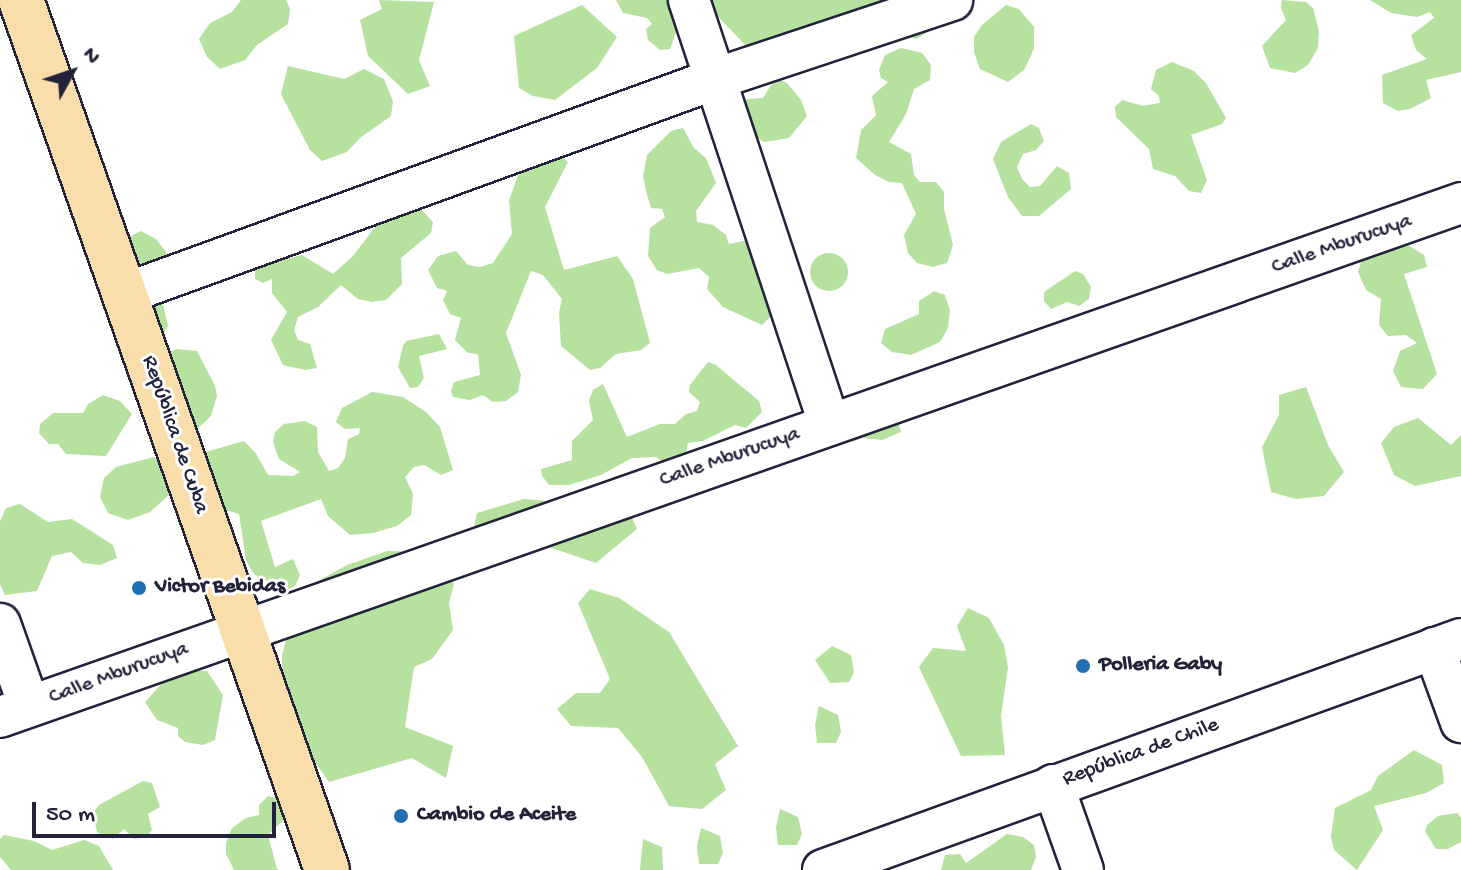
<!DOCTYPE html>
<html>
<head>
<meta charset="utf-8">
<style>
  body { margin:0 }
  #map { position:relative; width:1461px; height:870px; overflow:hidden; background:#fff; font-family:"Gochi Hand",sans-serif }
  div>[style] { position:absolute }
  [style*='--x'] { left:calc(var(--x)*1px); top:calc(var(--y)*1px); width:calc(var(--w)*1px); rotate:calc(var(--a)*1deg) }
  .green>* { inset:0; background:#b6e19f }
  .round { border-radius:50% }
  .roads { filter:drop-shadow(2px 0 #22223b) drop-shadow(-2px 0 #22223b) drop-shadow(0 2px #22223b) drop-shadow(0 -2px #22223b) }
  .minor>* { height:40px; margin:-20px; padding:0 20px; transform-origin:20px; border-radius:20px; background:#fff }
  .major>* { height:44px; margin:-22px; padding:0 22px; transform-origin:22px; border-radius:22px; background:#f9deab }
  .dots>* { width:22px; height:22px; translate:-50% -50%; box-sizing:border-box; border:4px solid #fff; border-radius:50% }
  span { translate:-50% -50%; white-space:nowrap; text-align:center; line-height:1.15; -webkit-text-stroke:6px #fff; paint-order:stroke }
  .street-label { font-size:22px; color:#22223b }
  .poi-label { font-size:22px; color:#22223b; font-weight:700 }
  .left { translate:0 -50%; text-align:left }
  .north { position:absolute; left:32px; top:32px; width:80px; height:80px; -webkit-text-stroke:6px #fff; paint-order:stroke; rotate:50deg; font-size:22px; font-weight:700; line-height:32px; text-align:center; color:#22223b }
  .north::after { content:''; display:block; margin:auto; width:28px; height:36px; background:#22223b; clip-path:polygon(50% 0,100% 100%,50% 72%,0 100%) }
  .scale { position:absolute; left:32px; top:802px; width:244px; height:36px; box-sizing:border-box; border:4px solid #22223b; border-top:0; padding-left:10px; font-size:24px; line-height:28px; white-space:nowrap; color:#22223b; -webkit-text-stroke:6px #fff; paint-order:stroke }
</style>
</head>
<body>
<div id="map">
  <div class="green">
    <i style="clip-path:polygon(241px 0,286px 0,290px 9px,288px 24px,257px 45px,245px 60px,220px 69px,207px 57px,199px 39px,210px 23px,232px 12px)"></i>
    <i style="clip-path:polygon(379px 0,434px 2px,419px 60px,430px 86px,408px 94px,368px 56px,360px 20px,382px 9px)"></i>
    <i style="clip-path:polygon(616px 0,675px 0,681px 18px,670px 49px,660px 50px,648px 40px,646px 29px,652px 24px,647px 18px,623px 13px)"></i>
    <i style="clip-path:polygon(709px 0,937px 0,931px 29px,917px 39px,888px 32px,780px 48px,747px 47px,711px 9px)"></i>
    <i style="clip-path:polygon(1282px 0,1306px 2px,1313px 8px,1319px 31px,1318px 48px,1308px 65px,1295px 73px,1270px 68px,1262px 46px,1286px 20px,1281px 8px)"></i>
    <i style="clip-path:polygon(1370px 0,1461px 0,1461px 72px,1426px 80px,1431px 98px,1410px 109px,1398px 111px,1383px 103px,1382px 75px,1427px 59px,1416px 50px,1411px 35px,1434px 18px,1430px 12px,1417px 17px,1391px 13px)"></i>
    <i style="clip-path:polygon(582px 5px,617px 37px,597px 68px,555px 100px,533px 96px,519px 88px,514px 36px)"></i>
    <i style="clip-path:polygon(1006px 5px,1019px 9px,1034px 27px,1034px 49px,1024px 70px,1008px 82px,980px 69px,974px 52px,974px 37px,982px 25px)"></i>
    <i style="clip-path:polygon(901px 48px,922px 53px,931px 65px,930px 80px,914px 89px,906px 114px,889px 142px,911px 154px,914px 175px,920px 182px,936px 182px,944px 192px,944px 209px,953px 245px,947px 263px,933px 267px,917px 263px,908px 253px,904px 235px,916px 214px,902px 183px,889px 182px,875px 175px,856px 158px,861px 130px,876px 115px,872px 96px,888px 82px,881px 78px,879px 70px,885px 55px)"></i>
    <i style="clip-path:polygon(1172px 62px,1194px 71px,1206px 83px,1226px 118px,1222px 124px,1191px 135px,1207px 180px,1201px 193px,1189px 191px,1175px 176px,1153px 169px,1149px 149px,1116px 117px,1115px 107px,1122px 100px,1143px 106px,1160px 103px,1159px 96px,1151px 89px,1156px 70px)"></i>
    <i style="clip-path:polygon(288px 66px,344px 79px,364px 69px,384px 79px,393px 101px,391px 116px,360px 138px,347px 152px,322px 161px,310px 150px,281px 94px)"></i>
    <i style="clip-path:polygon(780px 80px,787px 83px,801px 100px,807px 116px,789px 138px,764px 142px,753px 135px,740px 107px,747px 99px,763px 98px,771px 85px)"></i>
    <i style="clip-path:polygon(1031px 124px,1039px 128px,1044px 141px,1036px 150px,1023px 154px,1017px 167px,1022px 179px,1030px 187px,1040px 186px,1057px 166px,1069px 173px,1071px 189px,1039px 216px,1022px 216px,1008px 197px,993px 159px,1001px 142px)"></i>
    <i style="clip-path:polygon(683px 128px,694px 148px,706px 158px,716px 183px,696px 211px,697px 222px,713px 225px,726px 235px,729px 244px,748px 240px,772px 315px,762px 325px,723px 307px,707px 289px,709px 277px,699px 268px,667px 274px,657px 270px,648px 256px,650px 228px,665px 217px,662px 209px,651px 208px,646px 191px,643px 176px,647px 155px,671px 131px)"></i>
    <i style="clip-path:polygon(558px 153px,568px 162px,545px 207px,564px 270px,617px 256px,633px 279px,650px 343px,641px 350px,616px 354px,600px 368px,590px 370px,561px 346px,559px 313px,562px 299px,543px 275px,531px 271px,506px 333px,521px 375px,518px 392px,506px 401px,493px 402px,483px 395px,470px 400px,453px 397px,451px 391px,454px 382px,480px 375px,478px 354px,468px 353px,455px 340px,461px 318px,450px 314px,443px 300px,447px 291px,437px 288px,428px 270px,438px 256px,456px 251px,468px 265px,480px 267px,493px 263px,512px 234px,509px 200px,524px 159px)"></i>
    <i style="clip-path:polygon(420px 208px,433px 222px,431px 233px,401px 258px,402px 284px,386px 300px,372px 302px,358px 299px,341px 285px,318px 307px,298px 317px,294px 330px,298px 340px,310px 344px,317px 368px,305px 370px,283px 365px,271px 340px,287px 312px,272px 293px,272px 279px,263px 283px,255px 279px,255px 267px,302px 255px,333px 274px,353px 256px,379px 222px,402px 210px)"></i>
    <i style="clip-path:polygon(141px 231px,156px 239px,170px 257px,159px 287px,168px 326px,158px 344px,122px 248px,129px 237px)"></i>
    <i style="clip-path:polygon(1385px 243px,1408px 245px,1424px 255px,1427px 267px,1404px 274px,1437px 374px,1423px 389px,1401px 387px,1393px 371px,1400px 351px,1417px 343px,1406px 335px,1388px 336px,1379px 325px,1381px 299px,1366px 290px,1358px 272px,1362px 258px)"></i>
    <i class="round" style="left:810px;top:253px;width:38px;height:38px"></i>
    <i style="clip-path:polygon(1075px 271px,1083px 274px,1091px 287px,1089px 299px,1079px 306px,1067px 302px,1051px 309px,1044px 301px,1044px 292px)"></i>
    <i style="clip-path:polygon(934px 291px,945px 295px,950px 310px,948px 328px,940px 342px,911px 355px,892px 352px,881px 343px,885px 329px,919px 314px,919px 301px)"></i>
    <i style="clip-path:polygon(439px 334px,447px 349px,419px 356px,424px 378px,418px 387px,410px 388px,398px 367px,403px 346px,406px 341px)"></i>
    <i style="clip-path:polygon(177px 349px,197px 351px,215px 386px,217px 396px,211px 416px,195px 431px,164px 354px)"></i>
    <i style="clip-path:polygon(708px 362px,716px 365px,759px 401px,762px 412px,746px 428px,735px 425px,703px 441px,688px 443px,686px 453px,677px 463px,667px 465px,656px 457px,632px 458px,601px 475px,569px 485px,549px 485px,542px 476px,541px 469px,572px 460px,572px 441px,593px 420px,589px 401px,593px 390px,603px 384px,627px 437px,660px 424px,675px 424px,686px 414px,697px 411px,700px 402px,689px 392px,690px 385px)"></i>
    <i style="clip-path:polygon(1306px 387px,1328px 445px,1344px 472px,1324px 496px,1296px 499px,1271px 492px,1262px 447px,1279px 415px,1279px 395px)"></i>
    <i style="clip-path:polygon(372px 392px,403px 397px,426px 412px,440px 427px,453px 470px,441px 475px,424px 465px,414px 467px,405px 477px,413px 494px,411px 515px,397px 526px,373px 533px,350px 535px,328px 516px,321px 499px,261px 521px,275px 567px,293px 559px,300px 575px,295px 586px,283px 592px,270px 586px,253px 573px,246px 560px,239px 514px,209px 505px,202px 453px,244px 441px,255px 452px,268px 475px,293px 476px,300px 472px,279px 459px,273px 442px,275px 432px,284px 424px,305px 421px,317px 427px,318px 452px,329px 471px,338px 468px,345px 458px,348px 439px,359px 434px,360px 428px,345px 429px,336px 422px,342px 408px)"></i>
    <i style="clip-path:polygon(103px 395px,120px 401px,132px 414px,106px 456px,66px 454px,58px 444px,49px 444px,39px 433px,40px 424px,53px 413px,83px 413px,88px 404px)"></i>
    <i style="clip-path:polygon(897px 417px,901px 432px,882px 440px,863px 438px,851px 442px,843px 432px)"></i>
    <i style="clip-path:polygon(1418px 418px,1451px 445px,1461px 435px,1461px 476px,1415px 486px,1394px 475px,1381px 443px,1394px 427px)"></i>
    <i style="clip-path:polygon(154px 457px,161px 463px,170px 494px,150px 512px,128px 520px,108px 513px,100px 497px,104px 478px,116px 467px)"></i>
    <i style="clip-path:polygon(605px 483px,628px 508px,637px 529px,596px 563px,531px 541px,472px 536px,477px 513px,524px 499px,560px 502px)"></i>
    <i style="clip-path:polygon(20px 504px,48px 522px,72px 519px,113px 545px,117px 558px,100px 565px,83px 563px,71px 552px,52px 556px,37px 591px,5px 595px,0 584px,0 521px,6px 508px)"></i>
    <i style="clip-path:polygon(387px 551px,432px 552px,454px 584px,449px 603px,453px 630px,432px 659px,414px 667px,405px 727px,453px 746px,446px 778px,412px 758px,329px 782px,309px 754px,283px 700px,282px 655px,290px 625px,318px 581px,347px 565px)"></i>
    <i style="clip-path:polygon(590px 589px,619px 598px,669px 632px,738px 746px,715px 764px,726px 790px,702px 809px,669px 806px,642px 757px,618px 728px,571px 726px,557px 709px,576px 693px,600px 693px,610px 679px,578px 603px)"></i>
    <i style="clip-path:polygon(968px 608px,989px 618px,1004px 645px,1008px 667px,1001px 716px,1005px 755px,961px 756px,919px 667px,933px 648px,966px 651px,957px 626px)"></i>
    <i style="clip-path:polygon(832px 646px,851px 655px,854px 672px,849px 682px,830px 683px,815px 660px)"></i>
    <i style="clip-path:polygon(189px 670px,207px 671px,223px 695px,215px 740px,203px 745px,185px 742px,178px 736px,178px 728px,157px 720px,145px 702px,164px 681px)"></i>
    <i style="clip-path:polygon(819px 706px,838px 715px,841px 732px,836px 743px,817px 743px,815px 725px)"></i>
    <i style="clip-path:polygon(1414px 750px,1442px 765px,1444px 783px,1426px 793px,1374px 806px,1383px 830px,1357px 870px,1334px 850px,1331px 837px,1335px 808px,1371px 790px,1378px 776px)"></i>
    <i style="clip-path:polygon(143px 781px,152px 783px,160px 807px,148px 814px,152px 830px,146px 837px,134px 839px,124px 829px,113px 839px,97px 832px,93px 813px,99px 805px)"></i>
    <i style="clip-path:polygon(268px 796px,285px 801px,287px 817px,268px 835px,277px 869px,281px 870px,234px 870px,226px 854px,226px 843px,232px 828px,246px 818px,259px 815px,259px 805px)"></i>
    <i style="clip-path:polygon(780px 809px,798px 817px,802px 834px,797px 845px,778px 845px,776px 827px)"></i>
    <i style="clip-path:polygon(1457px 813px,1461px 818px,1461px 842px,1448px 849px,1436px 849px,1425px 831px,1427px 825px,1438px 816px)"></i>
    <i style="clip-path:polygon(701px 828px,720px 836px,723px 853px,718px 864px,699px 864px,697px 846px)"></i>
    <i style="clip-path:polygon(1007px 834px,1023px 837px,1034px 845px,1036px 857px,1031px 870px,941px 870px,945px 855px,960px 854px,966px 863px)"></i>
    <i style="clip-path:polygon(4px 835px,34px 841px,52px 850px,84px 840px,99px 846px,113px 870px,11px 870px,0 857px,0 839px)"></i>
    <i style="clip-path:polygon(643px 839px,662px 847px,663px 870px,640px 870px)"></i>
  </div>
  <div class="roads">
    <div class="minor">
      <i style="--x:689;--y:0;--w:446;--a:71.7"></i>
      <i style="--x:124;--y:294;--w:629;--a:-19.99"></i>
      <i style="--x:715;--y:79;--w:250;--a:-18.4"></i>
      <i style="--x:0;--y:624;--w:87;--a:70.5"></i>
      <i style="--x:1434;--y:648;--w:79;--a:70"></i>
      <i style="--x:0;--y:717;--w:1549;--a:-19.38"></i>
      <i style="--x:1053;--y:785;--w:90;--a:70.6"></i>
      <i style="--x:823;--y:870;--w:679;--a:-19.9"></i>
    </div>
    <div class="major">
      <i style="--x:21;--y:0;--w:922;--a:70.62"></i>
    </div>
  </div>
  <div class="dots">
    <i style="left:139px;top:588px;background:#1f6fb2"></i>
    <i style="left:1083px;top:666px;background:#1f6fb2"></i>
    <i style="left:401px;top:816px;background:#1f6fb2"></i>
  </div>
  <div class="street-label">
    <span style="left:1342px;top:245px;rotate:-19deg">Calle Mburucuya</span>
    <span style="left:174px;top:435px;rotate:71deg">República de Cuba</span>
    <span style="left:730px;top:458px;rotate:-19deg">Calle Mburucuya</span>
    <span style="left:119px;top:674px;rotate:-20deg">Calle Mburucuya</span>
    <span style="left:1141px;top:753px;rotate:-20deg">República de Chile</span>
  </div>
  <div class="poi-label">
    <span class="left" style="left:155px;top:588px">Victor Bebidas</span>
    <span class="left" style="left:1099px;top:666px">Polleria Gaby</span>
    <span class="left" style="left:417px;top:816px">Cambio de Aceite</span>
  </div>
  <div class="north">N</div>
  <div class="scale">50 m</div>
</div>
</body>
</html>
